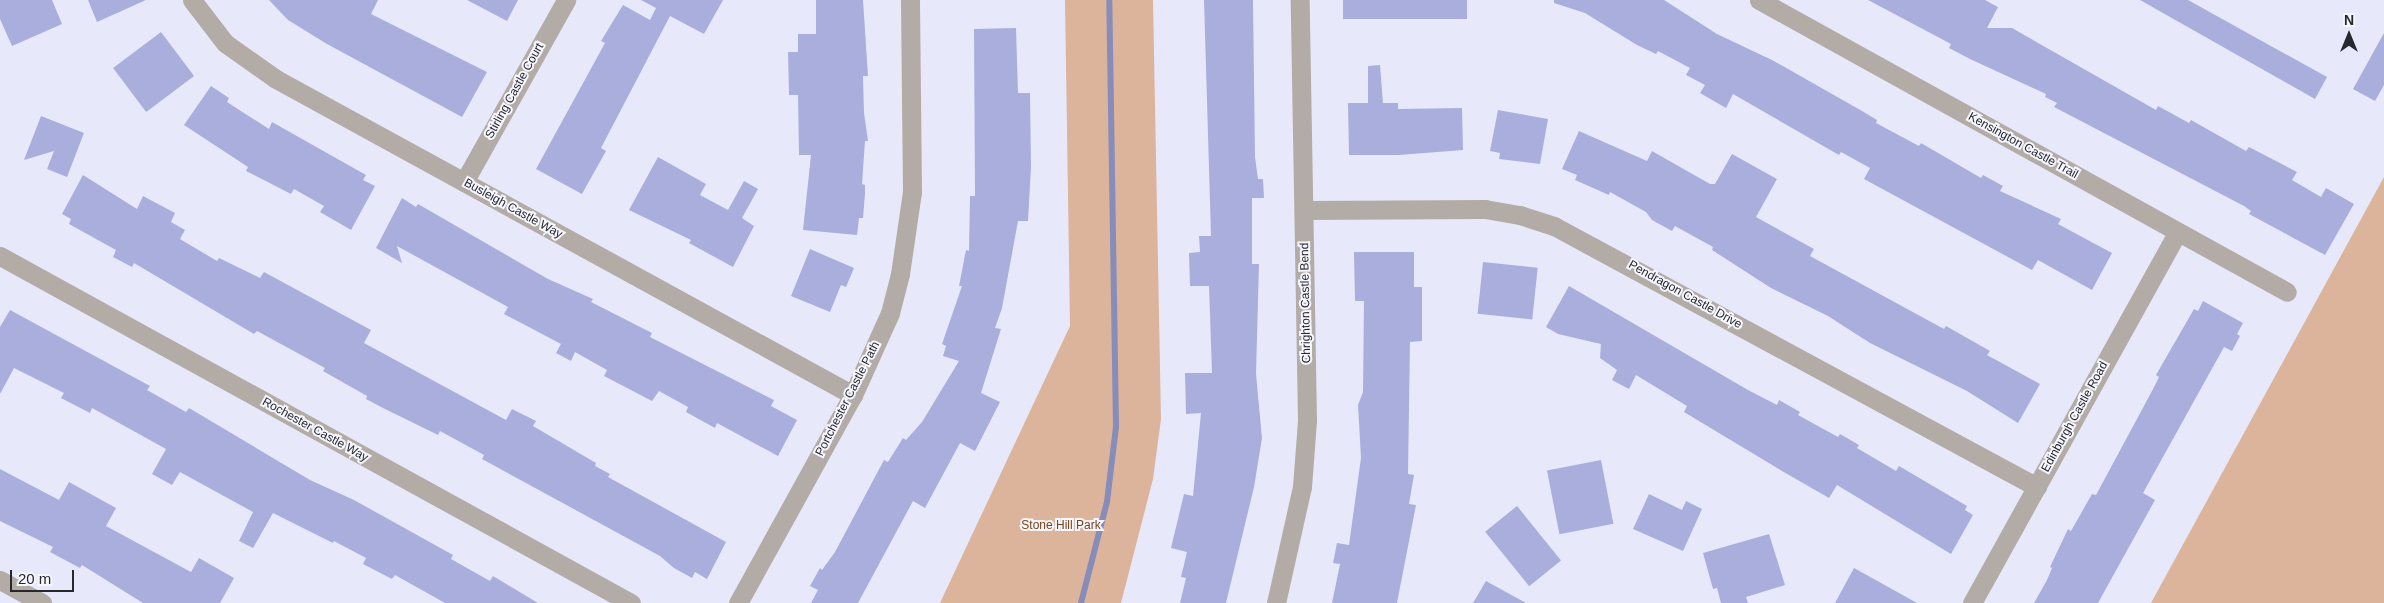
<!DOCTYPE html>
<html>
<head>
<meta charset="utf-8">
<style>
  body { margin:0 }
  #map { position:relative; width:2384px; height:603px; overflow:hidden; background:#e7e9fb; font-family:Arial,sans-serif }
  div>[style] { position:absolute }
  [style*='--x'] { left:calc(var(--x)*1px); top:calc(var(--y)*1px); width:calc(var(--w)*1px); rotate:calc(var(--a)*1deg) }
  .green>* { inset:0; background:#dbb49b }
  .stream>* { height:6px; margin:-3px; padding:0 3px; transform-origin:3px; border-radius:3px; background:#888cb8 }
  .building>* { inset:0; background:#aaaedc; transform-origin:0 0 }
  .street>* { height:19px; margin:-9.5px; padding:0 9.5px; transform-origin:9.5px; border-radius:9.5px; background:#b3aba6 }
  span { translate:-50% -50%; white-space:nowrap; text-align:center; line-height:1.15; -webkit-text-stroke:4px #f6f7fe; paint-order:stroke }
  .street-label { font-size:12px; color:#27272e }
  .park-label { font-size:12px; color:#7b4215 }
  .north { position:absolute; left:2324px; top:10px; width:50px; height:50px; -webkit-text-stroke:4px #f6f7fe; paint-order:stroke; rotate:0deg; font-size:14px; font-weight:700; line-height:20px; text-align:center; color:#27272e }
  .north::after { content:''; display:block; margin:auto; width:18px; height:22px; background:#27272e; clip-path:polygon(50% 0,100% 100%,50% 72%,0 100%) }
  .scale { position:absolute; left:10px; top:570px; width:64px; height:22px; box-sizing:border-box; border:2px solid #27272e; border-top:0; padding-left:6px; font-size:15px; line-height:18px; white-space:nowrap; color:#27272e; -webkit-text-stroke:4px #f6f7fe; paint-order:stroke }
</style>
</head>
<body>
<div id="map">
  <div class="green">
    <i style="clip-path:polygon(1065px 0,1153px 0,1161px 419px,1153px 479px,1121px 603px,940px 603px,1070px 326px)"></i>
    <i style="clip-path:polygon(2384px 177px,2384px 603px,2151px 603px)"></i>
  </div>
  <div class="stream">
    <i style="--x:1081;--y:603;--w:104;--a:-75.6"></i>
    <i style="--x:1107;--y:502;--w:76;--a:-83.2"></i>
    <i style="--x:1116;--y:427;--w:427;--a:-90.9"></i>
  </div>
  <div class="building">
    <i style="clip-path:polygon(0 0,52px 0,62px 24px,12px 46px,0 19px)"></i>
    <i style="clip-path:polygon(88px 0,146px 0,97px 22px)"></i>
    <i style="clip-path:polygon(269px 0,378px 0,371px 14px,487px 72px,462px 117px,327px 44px,288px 20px)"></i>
    <i style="clip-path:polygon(467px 0,518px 0,507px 21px)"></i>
    <i style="clip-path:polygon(641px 0,723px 0,704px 34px,670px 16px,601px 148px,606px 151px,582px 194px,536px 169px,605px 43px,601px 41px,623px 5px,650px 20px,656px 8px)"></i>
    <i style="clip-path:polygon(816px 0,863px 0,868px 76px,863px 76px,864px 113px,868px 141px,865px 141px,862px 184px,865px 185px,865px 194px,863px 218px,859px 218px,857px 235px,803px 230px,811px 155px,799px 155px,798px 95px,789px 95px,788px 52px,798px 52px,798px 34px,816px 34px)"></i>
    <i style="clip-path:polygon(1204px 0,1253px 0,1255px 157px,1258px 179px,1263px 179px,1264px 198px,1252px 198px,1252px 264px,1259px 264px,1256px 374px,1262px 438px,1254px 487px,1226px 603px,1180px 603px,1186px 578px,1181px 577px,1187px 552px,1171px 548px,1184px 494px,1193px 496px,1201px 413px,1186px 414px,1185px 373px,1212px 373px,1209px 286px,1190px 286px,1189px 253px,1200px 252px,1199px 236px,1211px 236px)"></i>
    <i style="left:1343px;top:0;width:124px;height:19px"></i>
    <i style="clip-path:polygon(1554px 0,1664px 0,1717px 34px,1774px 61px,1862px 111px,1877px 120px,1876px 123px,1919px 146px,1921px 143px,1981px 178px,1983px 175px,2003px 186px,2000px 191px,2061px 219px,2058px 224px,2112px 253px,2092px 290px,2038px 260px,2032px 270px,1864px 179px,1870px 168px,1841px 152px,1839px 155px,1733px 94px,1726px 108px,1700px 93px,1705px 85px,1686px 75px,1690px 68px,1658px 51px,1656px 54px,1637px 45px,1585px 13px,1554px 3px)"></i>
    <i style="clip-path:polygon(1868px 0,1985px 0,1998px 7px,1987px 28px,2012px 28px,2156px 110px,2158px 106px,2189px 123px,2191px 120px,2246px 151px,2249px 147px,2297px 172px,2292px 180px,2321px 197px,2326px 188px,2354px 204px,2325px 255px,2249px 214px,2251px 211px,2244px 206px,2054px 107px,2057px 103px,2045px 97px,2046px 94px,1970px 59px,1949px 48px,1951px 44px)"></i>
    <i style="clip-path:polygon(2140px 0,2188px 0,2327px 77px,2315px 99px)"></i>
    <i style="clip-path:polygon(1016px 28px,1018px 93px,1030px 93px,1031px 167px,1028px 221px,1018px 221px,1002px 308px,995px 328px,1001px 329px,981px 393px,1000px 402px,975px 451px,960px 443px,925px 508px,913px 501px,858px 603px,811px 603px,818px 590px,810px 586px,820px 568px,822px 570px,835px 552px,884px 460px,888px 462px,903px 438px,906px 440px,922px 422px,959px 361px,943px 356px,946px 346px,942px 344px,962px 286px,959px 286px,966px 250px,969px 251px,970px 196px,975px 196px,974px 29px)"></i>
    <i style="left:161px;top:32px;width:55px;height:60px;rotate:53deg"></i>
    <i style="clip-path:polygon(2384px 33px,2384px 85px,2375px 101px,2353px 89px)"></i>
    <i style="clip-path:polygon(1380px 65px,1383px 103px,1398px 103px,1398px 109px,1462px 108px,1463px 150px,1399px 155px,1349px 155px,1348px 103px,1368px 103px,1368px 66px)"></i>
    <i style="clip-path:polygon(211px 86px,229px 98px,227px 102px,269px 129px,272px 122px,366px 175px,363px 180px,375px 186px,351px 230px,320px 212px,324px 206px,294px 189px,291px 194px,246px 171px,248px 167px,184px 125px)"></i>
    <i style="clip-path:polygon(1498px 110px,1548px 119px,1540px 164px,1499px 159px,1500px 153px,1490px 151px)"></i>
    <i style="clip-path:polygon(41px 116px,84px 133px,67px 177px,47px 169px,54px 151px,24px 160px)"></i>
    <i style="clip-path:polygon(1579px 131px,1647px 161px,1652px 151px,1710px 184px,1715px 184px,1732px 154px,1777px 179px,1756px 217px,1814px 249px,1810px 256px,1944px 329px,1946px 326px,1990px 351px,1987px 355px,2040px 384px,2018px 423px,1967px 391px,1870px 343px,1828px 316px,1771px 288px,1712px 250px,1713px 247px,1675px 226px,1672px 231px,1652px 220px,1646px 212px,1610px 192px,1609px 195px,1575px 180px,1577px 175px,1562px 169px)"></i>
    <i style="clip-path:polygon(658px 157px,706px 184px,700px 195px,728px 210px,744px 181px,758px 189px,742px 218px,754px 226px,733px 267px,689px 243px,691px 240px,629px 210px)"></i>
    <i style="clip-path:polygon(83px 175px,137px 209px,143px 196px,175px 213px,171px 222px,185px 230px,180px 239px,217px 261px,219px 258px,260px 278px,264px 272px,371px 330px,364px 343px,506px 420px,512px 409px,536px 421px,533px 426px,596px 463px,595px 466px,610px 474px,608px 477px,726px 542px,707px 579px,695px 572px,692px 578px,674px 568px,660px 556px,482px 459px,484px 455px,440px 431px,438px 435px,383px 408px,366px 399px,367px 396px,323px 371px,325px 368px,257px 331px,254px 334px,134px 263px,132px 267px,113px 257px,116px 250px,69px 224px,71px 219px,62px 214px)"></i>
    <i style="clip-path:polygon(402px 198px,416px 207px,418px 204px,548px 279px,593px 299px,591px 302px,652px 333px,650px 337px,774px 400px,771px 406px,797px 420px,778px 456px,717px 423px,715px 428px,686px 412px,688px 407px,659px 391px,652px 401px,604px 376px,607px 370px,575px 352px,571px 361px,556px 353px,561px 344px,504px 314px,508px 307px,397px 246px,402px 263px,376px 248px)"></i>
    <i style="clip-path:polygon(810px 249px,854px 268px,846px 287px,841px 285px,830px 312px,791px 296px)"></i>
    <i style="clip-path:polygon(1354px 252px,1414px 252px,1414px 287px,1422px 287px,1422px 341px,1410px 342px,1408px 474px,1414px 475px,1409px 504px,1416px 505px,1397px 603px,1332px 603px,1340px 564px,1333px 563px,1337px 543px,1349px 545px,1361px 458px,1358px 405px,1363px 392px,1364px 301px,1355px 301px)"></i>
    <i style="left:1483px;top:262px;width:55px;height:52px;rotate:6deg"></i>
    <i style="clip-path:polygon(1569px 286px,1748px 390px,1777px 405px,1779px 400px,1800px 412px,1798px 415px,1838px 437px,1840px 434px,1859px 445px,1857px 448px,1896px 471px,1899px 466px,1967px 506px,1965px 510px,1973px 515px,1951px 554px,1837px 485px,1829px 498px,1782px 471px,1684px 412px,1687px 406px,1636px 375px,1629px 389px,1612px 380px,1617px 370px,1600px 358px,1601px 344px,1558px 334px,1546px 327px)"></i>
    <i style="clip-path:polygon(2203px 301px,2243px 323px,2237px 334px,2240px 336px,2232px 351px,2224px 347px,2143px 493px,2155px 500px,2098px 603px,2034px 603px,2047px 580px,2052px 568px,2050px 567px,2068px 529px,2071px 531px,2092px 494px,2096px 495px,2152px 391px,2159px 377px,2156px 375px,2194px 309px,2198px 311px)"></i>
    <i style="clip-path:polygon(10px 310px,150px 386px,147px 390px,186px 412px,189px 408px,310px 480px,354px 500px,453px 555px,451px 559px,490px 581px,493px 576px,538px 603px,445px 603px,395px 575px,392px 579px,363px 564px,366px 558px,334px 541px,333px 543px,273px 513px,253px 548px,239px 541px,253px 512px,180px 472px,172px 485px,152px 474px,166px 449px,92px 408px,90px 413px,61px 398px,64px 393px,14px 368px,0 394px,0 327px)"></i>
    <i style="left:1601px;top:460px;width:65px;height:55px;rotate:79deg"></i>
    <i style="clip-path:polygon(0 469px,59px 500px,69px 482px,116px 508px,106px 526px,191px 572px,199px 558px,234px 578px,220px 603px,143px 603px,82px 565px,80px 568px,50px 552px,53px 547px,0 521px)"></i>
    <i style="clip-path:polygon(1649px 494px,1682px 510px,1686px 501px,1702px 509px,1683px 551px,1633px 529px)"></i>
    <i style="left:1517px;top:506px;width:70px;height:41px;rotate:51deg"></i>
    <i style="clip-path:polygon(1769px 534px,1785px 585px,1746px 597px,1748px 603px,1721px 603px,1717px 588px,1713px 589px,1703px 553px)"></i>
    <i style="clip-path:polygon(1854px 568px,1917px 603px,1835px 603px)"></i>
    <i style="clip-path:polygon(1486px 581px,1526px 603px,1473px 603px)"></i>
  </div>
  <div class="street">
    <i style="--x:192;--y:0;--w:54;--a:52.5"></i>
    <i style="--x:225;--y:43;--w:62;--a:35.2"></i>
    <i style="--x:276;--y:79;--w:658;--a:28.71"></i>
    <i style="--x:1759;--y:0;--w:603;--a:28.94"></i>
    <i style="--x:464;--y:182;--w:209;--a:-60.7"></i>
    <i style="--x:1304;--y:210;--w:181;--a:-0.3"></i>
    <i style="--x:1485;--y:209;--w:36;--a:10"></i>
    <i style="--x:1520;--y:215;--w:36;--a:18"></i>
    <i style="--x:1554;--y:226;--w:549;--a:28.39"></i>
    <i style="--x:0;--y:256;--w:720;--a:28.81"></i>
    <i style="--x:0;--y:580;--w:48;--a:28.7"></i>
    <i style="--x:738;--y:603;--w:238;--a:-61.1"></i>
    <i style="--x:853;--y:395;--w:90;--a:-65.7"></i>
    <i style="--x:890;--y:313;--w:40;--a:-75.6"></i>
    <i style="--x:900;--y:274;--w:83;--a:-81.7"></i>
    <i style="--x:912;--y:192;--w:192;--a:-90.6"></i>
    <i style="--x:1276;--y:603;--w:119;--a:-77.4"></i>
    <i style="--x:1302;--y:487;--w:67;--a:-85.7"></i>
    <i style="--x:1307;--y:420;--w:420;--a:-91"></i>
    <i style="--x:1972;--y:603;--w:424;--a:-61"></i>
  </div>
  <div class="street-label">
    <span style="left:515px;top:91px;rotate:-61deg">Stirling Castle Court</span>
    <span style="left:2023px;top:146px;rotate:29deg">Kensington Castle Trail</span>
    <span style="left:513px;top:209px;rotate:29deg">Busleigh Castle Way</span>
    <span style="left:1685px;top:295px;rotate:29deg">Pendragon Castle Drive</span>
    <span style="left:1306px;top:303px;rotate:-91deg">Chrighton Castle Bend</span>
    <span style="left:848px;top:399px;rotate:-63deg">Portchester Castle Path</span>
    <span style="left:2075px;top:417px;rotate:-61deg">Edinburgh Castle Road</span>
    <span style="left:315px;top:430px;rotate:29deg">Rochester Castle Way</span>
  </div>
  <div class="park-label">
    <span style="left:1061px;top:526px">Stone Hill Park</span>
  </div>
  <div class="north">N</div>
  <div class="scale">20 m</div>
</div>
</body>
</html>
